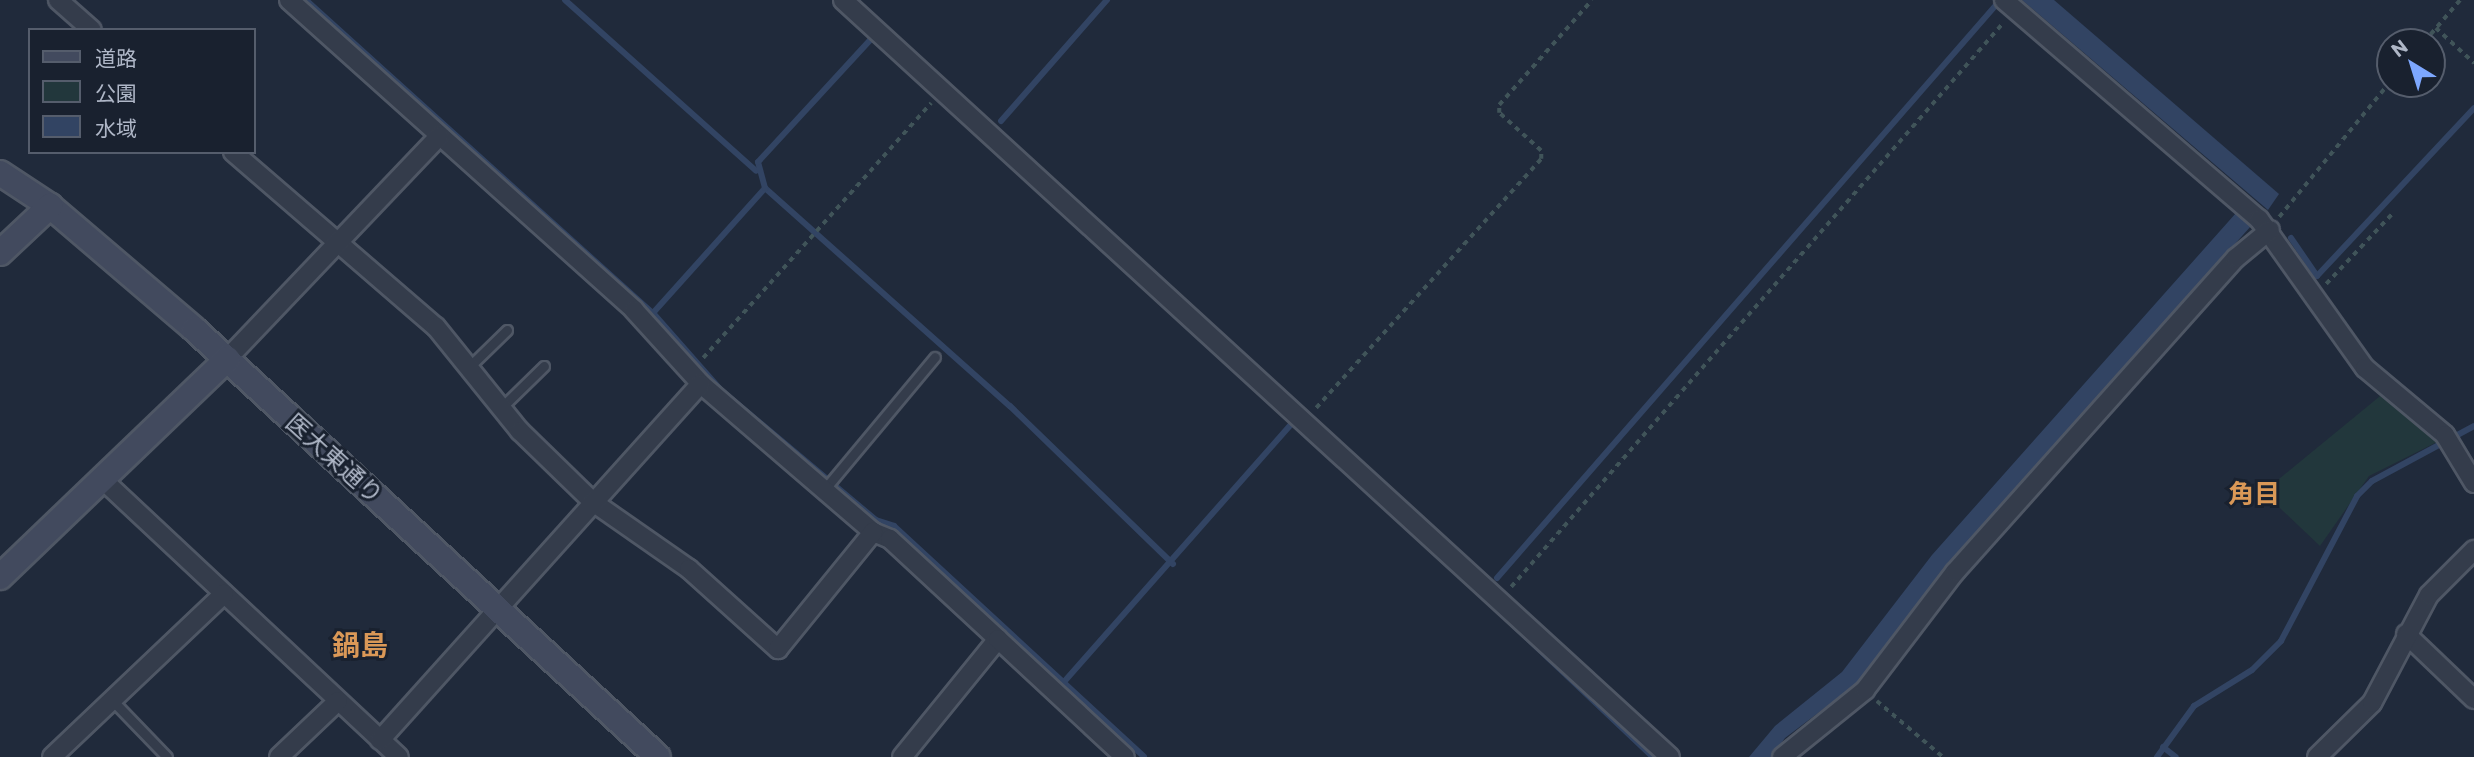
<!DOCTYPE html>
<html>
<head>
<meta charset="utf-8">
<style>
  body { margin:0 }
  #map { position:relative; width:2474px; height:757px; overflow:hidden; background:#202a3b; font-family:Commissioner,"Noto Sans JP",sans-serif }
  div>[style] { position:absolute }
  [style*='--x'] { left:calc(var(--x)*1px); top:calc(var(--y)*1px); width:calc(var(--w)*1px); rotate:calc(var(--a)*1deg) }
  .green>* { inset:0; background:#22373c }
  .water>* { inset:0; background:#324463 }
  .stream>* { height:6px; margin:-3px; padding:0 3px; transform-origin:3px; border-radius:3px; background:#324463 }
  .path>* { height:3.5px; margin-top:-1.75px; transform-origin:0; background:repeating-linear-gradient(90deg,#405459 0 5px,transparent 0 10px) }
  .roads { filter:drop-shadow(2px 0 #4f5765) drop-shadow(-2px 0 #4f5765) drop-shadow(0 2px #4f5765) drop-shadow(0 -2px #4f5765) }
  .lane>* { height:9px; margin:-4.5px; padding:0 4.5px; transform-origin:4.5px; border-radius:4.5px; background:#343c4b }
  .street>* { height:18px; margin:-9px; padding:0 9px; transform-origin:9px; border-radius:9px; background:#343c4b }
  .secondary>* { height:24px; margin:-12px; padding:0 12px; transform-origin:12px; border-radius:12px; background:#424a5e }
  span { translate:-50% -50%; white-space:nowrap; text-align:center; line-height:1.15; -webkit-text-stroke:6px #19212f; paint-order:stroke }
  .street-label { font-size:24px; color:#afb7c7 }
  .neighbourhood-label { font-size:26px; color:#da9857; font-weight:700 }
  .quarter-label { font-size:28px; color:#da9857; font-weight:700 }
  .legend { position:absolute; left:28px; top:28px; width:228px; height:126px; box-sizing:border-box; background:#19212f; border:2px solid #555d6c; margin:0; padding:9px 12px; list-style:none; font-size:21px; color:#afb7c7 }
  .legend li { display:flex; align-items:center; gap:14px; height:35px }
  .legend b { width:35px; border:2px solid #555d6c }
  .north { position:absolute; left:2376px; top:28px; width:70px; height:70px; box-sizing:border-box; background:#19212f; border:2px solid #555d6c; border-radius:50%; rotate:322deg; font-size:19px; font-weight:700; line-height:28px; text-align:center; color:#afb7c7 }
  .north::after { content:''; display:block; margin:auto; width:24px; height:32px; background:#7da7fe; clip-path:polygon(50% 0,100% 100%,50% 72%,0 100%) }
</style>
</head>
<body>
<div id="map">
  <div class="green">
    <i style="clip-path:polygon(2385px 392px,2441px 440px,2369px 476px,2320px 546px,2263px 492px)"></i>
  </div>
  <div class="water">
    <i style="clip-path:polygon(2022px 0,2054px 0,2279px 194px,2268px 210px)"></i>
    <i style="clip-path:polygon(2236px 213px,2251px 226px,1945px 567px,1855px 685px,1785px 738px,1771px 757px,1749px 757px,1775px 726px,1842px 672px,1932px 555px)"></i>
  </div>
  <div class="stream">
    <i style="--x:306;--y:0;--w:467;--a:42.1"></i>
    <i style="--x:653;--y:313;--w:103;--a:48.6"></i>
    <i style="--x:721;--y:390;--w:202;--a:40"></i>
    <i style="--x:876;--y:520;--w:19;--a:18"></i>
    <i style="--x:894;--y:526;--w:340;--a:42.7"></i>
    <i style="--x:565;--y:0;--w:256;--a:41.8"></i>
    <i style="--x:1001;--y:121;--w:161;--a:-48.8"></i>
    <i style="--x:765;--y:188;--w:328;--a:41.7"></i>
    <i style="--x:1010;--y:406;--w:227;--a:44.1"></i>
    <i style="--x:2291;--y:238;--w:46;--a:55.6"></i>
    <i style="--x:2317;--y:276;--w:230;--a:-46.9"></i>
    <i style="--x:653;--y:313;--w:168;--a:-48.1"></i>
    <i style="--x:765;--y:188;--w:27;--a:-105"></i>
    <i style="--x:758;--y:162;--w:171;--a:-47.4"></i>
    <i style="--x:1497;--y:578;--w:760;--a:-48.95"></i>
    <i style="--x:1508;--y:620;--w:199;--a:43.4"></i>
    <i style="--x:1063;--y:683;--w:349;--a:-48.6"></i>
    <i style="--x:2163;--y:747;--w:16;--a:38"></i>
    <i style="--x:2157;--y:757;--w:63;--a:-54"></i>
    <i style="--x:2194;--y:706;--w:68;--a:-31.8"></i>
    <i style="--x:2252;--y:670;--w:41;--a:-45"></i>
    <i style="--x:2281;--y:641;--w:164;--a:-62.3"></i>
    <i style="--x:2357;--y:496;--w:21;--a:-45"></i>
    <i style="--x:2372;--y:481;--w:116;--a:-28.3"></i>
  </div>
  <div class="path">
    <i style="--x:2436;--y:28;--w:52;--a:42.6"></i>
    <i style="--x:2424;--y:42;--w:55;--a:-49.4"></i>
    <i style="--x:2279;--y:217;--w:175;--a:-50.6"></i>
    <i style="--x:2326;--y:284;--w:96;--a:-46.7"></i>
    <i style="--x:703;--y:358;--w:342;--a:-48.2"></i>
    <i style="--x:1316;--y:408;--w:336;--a:-47.9"></i>
    <i style="--x:1541;--y:159;--w:8;--a:-90"></i>
    <i style="--x:1541;--y:151;--w:57;--a:-137.9"></i>
    <i style="--x:1499;--y:113;--w:8;--a:-90"></i>
    <i style="--x:1499;--y:105;--w:140;--a:-48.5"></i>
    <i style="--x:1511;--y:587;--w:748;--a:-48.9"></i>
    <i style="--x:1877;--y:701;--w:87;--a:40.3"></i>
  </div>
  <div class="roads">
    <div class="lane">
      <i style="--x:469;--y:367;--w:53;--a:-44.2"></i>
      <i style="--x:501;--y:408;--w:60;--a:-44.3"></i>
      <i style="--x:824;--y:490;--w:173;--a:-50.2"></i>
      <i style="--x:112;--y:700;--w:79;--a:46"></i>
    </div>
    <div class="street">
      <i style="--x:58;--y:0;--w:45;--a:41.4"></i>
      <i style="--x:289;--y:0;--w:464;--a:41.9"></i>
      <i style="--x:634;--y:310;--w:100;--a:47.8"></i>
      <i style="--x:701;--y:384;--w:227;--a:40.7"></i>
      <i style="--x:873;--y:532;--w:18;--a:22"></i>
      <i style="--x:890;--y:539;--w:147;--a:42.8"></i>
      <i style="--x:998;--y:639;--w:152;--a:129.1"></i>
      <i style="--x:843;--y:0;--w:1121;--a:42.47"></i>
      <i style="--x:2004;--y:0;--w:336;--a:40.7"></i>
      <i style="--x:2259;--y:219;--w:183;--a:54.6"></i>
      <i style="--x:2365;--y:368;--w:104;--a:39.9"></i>
      <i style="--x:2445;--y:435;--w:56;--a:58.9"></i>
      <i style="--x:233;--y:152;--w:268;--a:40.8"></i>
      <i style="--x:436;--y:327;--w:134;--a:51.1"></i>
      <i style="--x:520;--y:431;--w:102;--a:44.2"></i>
      <i style="--x:593;--y:502;--w:117;--a:34.9"></i>
      <i style="--x:689;--y:569;--w:120;--a:42"></i>
      <i style="--x:778;--y:649;--w:151;--a:-50.9"></i>
      <i style="--x:227;--y:359;--w:308;--a:-46.4"></i>
      <i style="--x:103;--y:480;--w:405;--a:43.1"></i>
      <i style="--x:2406;--y:634;--w:94;--a:43.7"></i>
      <i style="--x:998;--y:639;--w:173;--a:42.9"></i>
      <i style="--x:380;--y:740;--w:479;--a:-48"></i>
      <i style="--x:52;--y:757;--w:237;--a:-43.5"></i>
      <i style="--x:279;--y:757;--w:81;--a:-43.5"></i>
      <i style="--x:1782;--y:757;--w:107;--a:-38.9"></i>
      <i style="--x:1865;--y:690;--w:148;--a:-52.7"></i>
      <i style="--x:1955;--y:572;--w:421;--a:-48.2"></i>
      <i style="--x:2236;--y:258;--w:44;--a:-39.5"></i>
      <i style="--x:2317;--y:757;--w:77;--a:-44.5"></i>
      <i style="--x:2372;--y:703;--w:122;--a:-62.2"></i>
      <i style="--x:2429;--y:595;--w:64;--a:-45"></i>
    </div>
    <div class="secondary">
      <i style="--x:0;--y:173;--w:60;--a:33.4"></i>
      <i style="--x:50;--y:206;--w:189;--a:40.5"></i>
      <i style="--x:194;--y:329;--w:631;--a:42.69"></i>
      <i style="--x:0;--y:253;--w:69;--a:-43.2"></i>
      <i style="--x:0;--y:577;--w:315;--a:-43.8"></i>
    </div>
  </div>
  <div class="street-label">
    <span style="left:335px;top:458px;rotate:42deg">医大東通り</span>
  </div>
  <div class="neighbourhood-label">
    <span style="left:2254px;top:493px">角目</span>
  </div>
  <div class="quarter-label">
    <span style="left:360px;top:644px">鍋島</span>
  </div>
  <ul class="legend">
  <li><b style="height:9px;background:#424a5e"></b>道路</li>
  <li><b style="height:19px;background:#22373c"></b>公園</li>
  <li><b style="height:19px;background:#324463"></b>水域</li>
  </ul>
  <div class="north">N</div>
</div>
</body>
</html>
